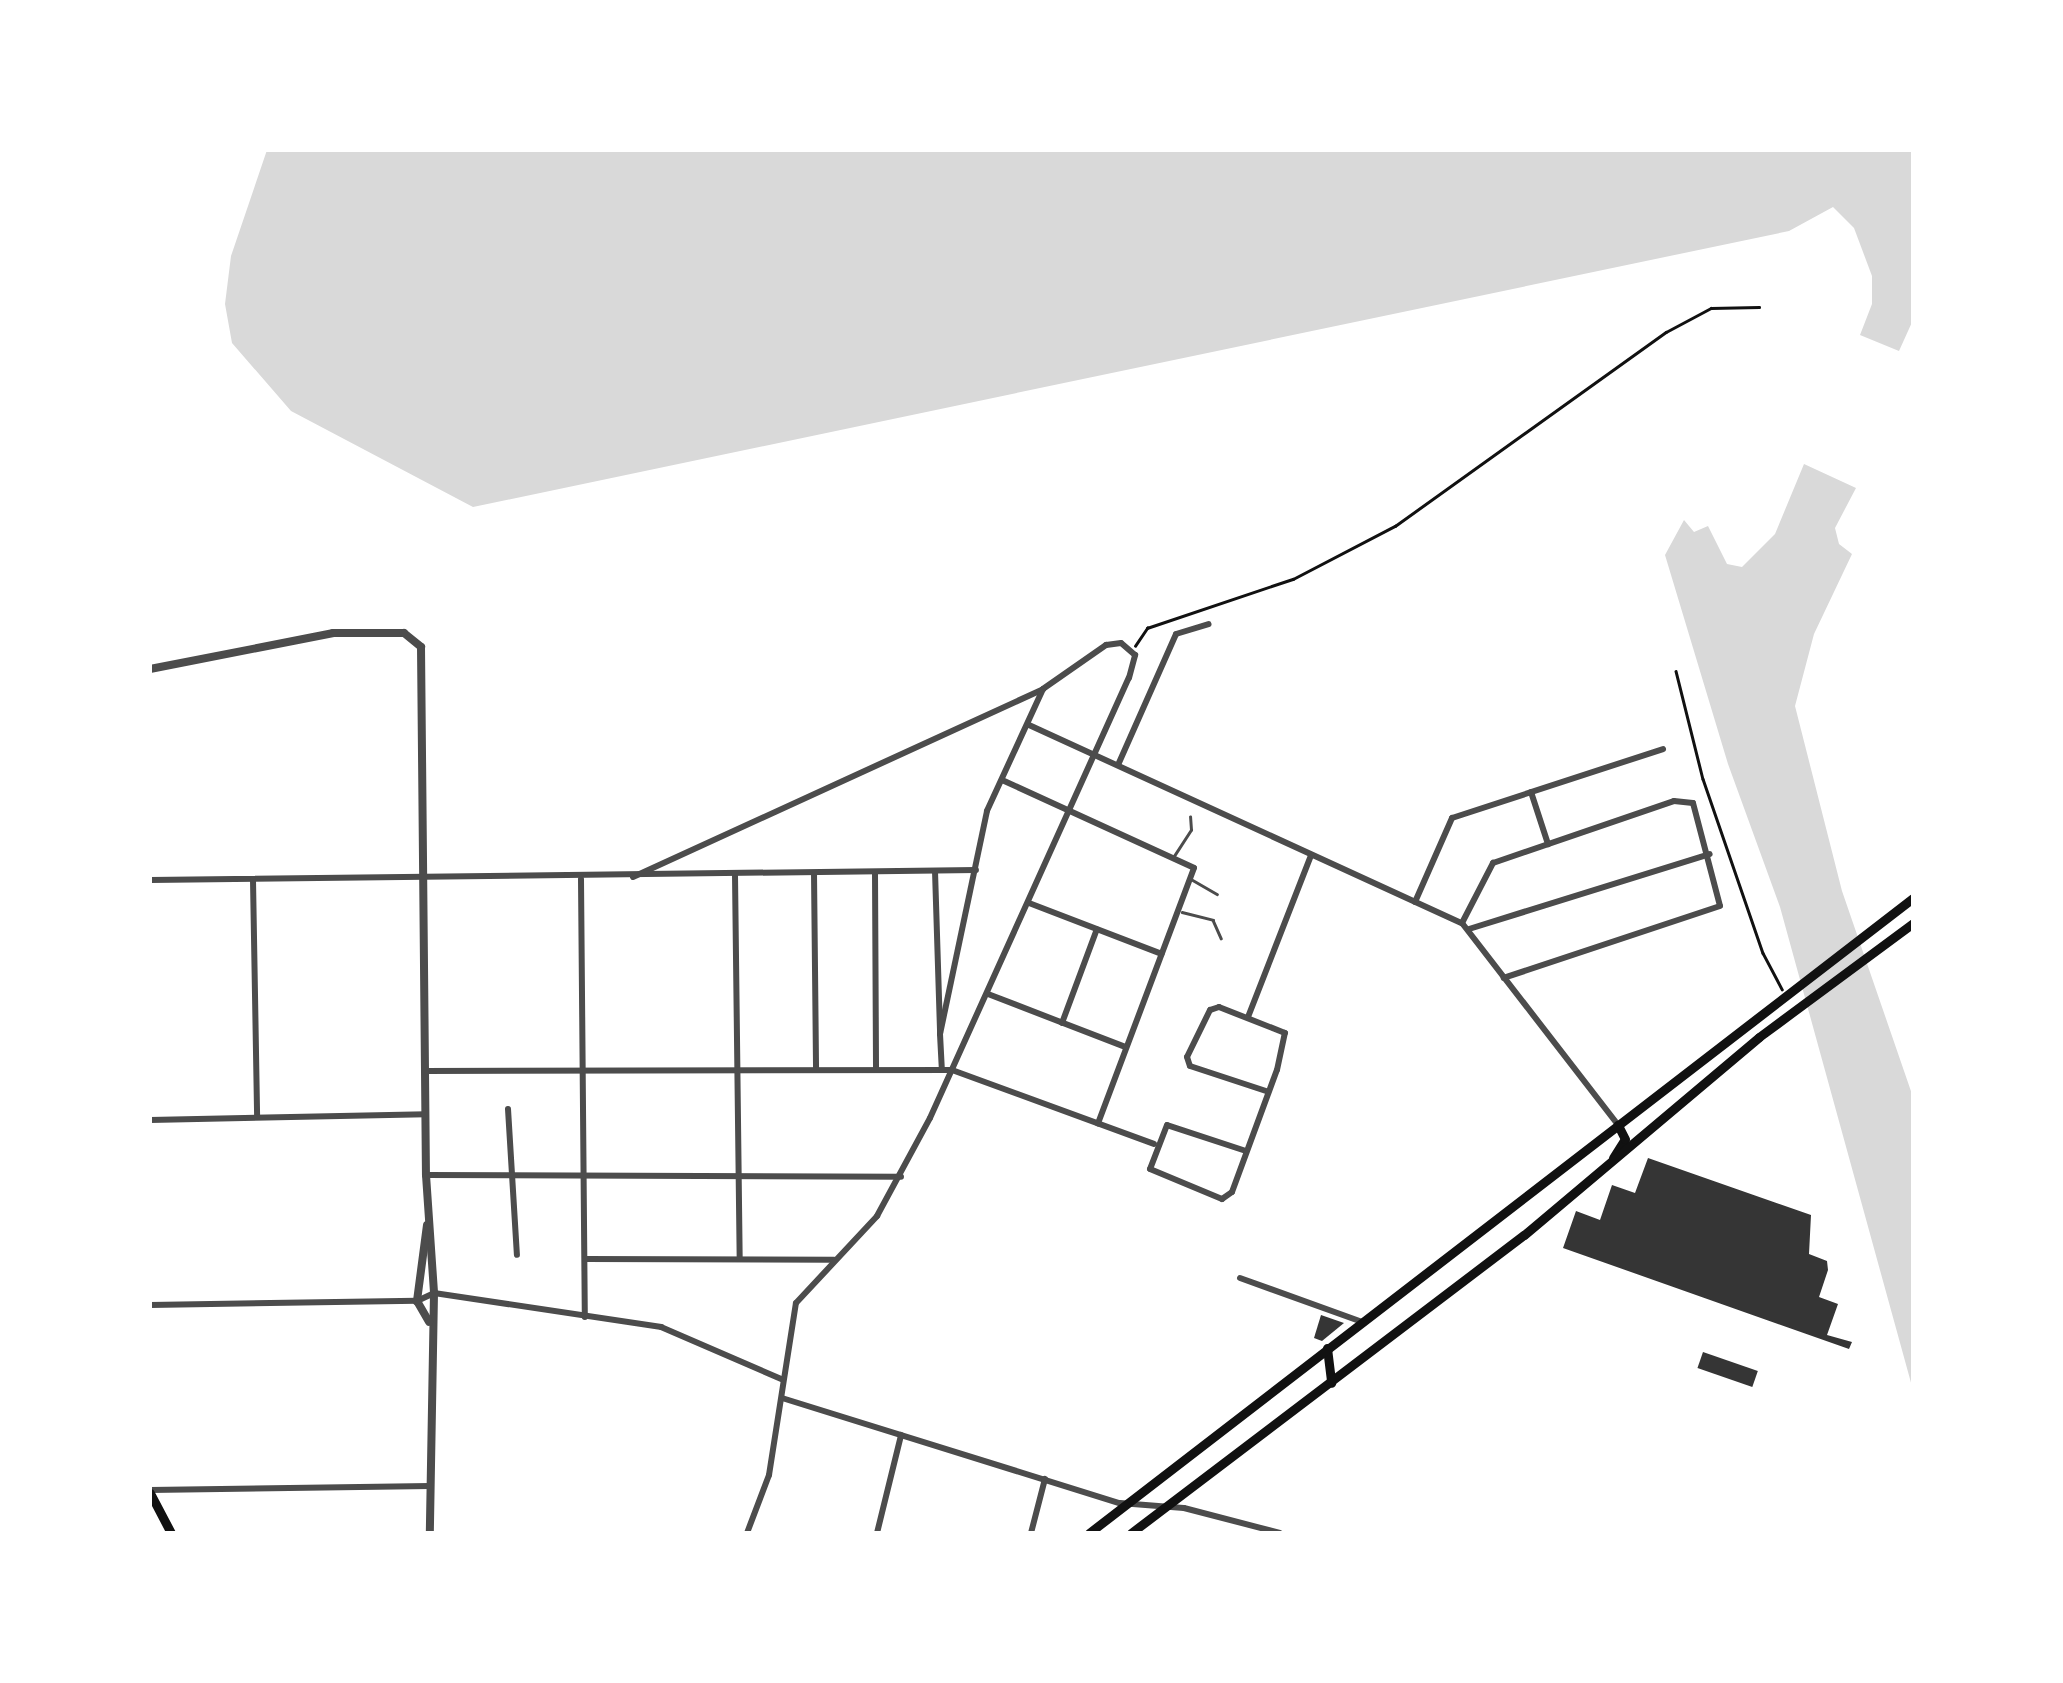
<!DOCTYPE html>
<html>
<head>
<meta charset="utf-8">
<style>
  body { margin:0 }
  #map { position:relative; width:2063px; height:1683px; overflow:hidden; background:#fff; font-family:"Sofia Sans Condensed",sans-serif }
  div>[style] { position:absolute }
  [style*='--x'] { left:calc(var(--x)*1px); top:calc(var(--y)*1px); width:calc(var(--w)*1px); rotate:calc(var(--a)*1deg) }
  .water>* { inset:0; background:#d9d9d9 }
  .building>* { inset:0; background:#353535; transform-origin:0 0 }
  .path>* { height:2.5px; margin:-1.25px; padding:0 1.25px; transform-origin:1.25px; border-radius:1.25px; background:#111 }
  .service>* { height:2.5px; margin:-1.25px; padding:0 1.25px; transform-origin:1.25px; border-radius:1.25px; background:#4c4c4c }
  .minor>* { height:6px; margin:-3px; padding:0 3px; transform-origin:3px; border-radius:3px; background:#4c4c4c }
  .tertiary>* { height:8px; margin:-4px; padding:0 4px; transform-origin:4px; border-radius:4px; background:#4c4c4c }
  .primary>* { height:9px; margin:-4.5px; padding:0 4.5px; transform-origin:4.5px; border-radius:4.5px; background:#111 }
  span { translate:-50% -50%; white-space:nowrap; text-align:center; line-height:1.15; -webkit-text-stroke:9px #fff; paint-order:stroke }
  .frame { position:absolute; inset:0; border:152px solid #fff; pointer-events:none }
</style>
</head>
<body>
<div id="map">
  <div class="water">
    <i style="clip-path:polygon(267px 150px,1913px 150px,1913px 320px,1899px 351px,1860px 335px,1872px 304px,1872px 276px,1854px 228px,1833px 207px,1789px 231px,473px 507px,291px 411px,232px 343px,225px 304px,231px 256px)"></i>
    <i style="clip-path:polygon(1804px 464px,1856px 488px,1835px 528px,1839px 544px,1852px 554px,1814px 634px,1795px 706px,1842px 891px,1913px 1097px,1913px 1390px,1780px 907px,1728px 764px,1665px 555px,1684px 520px,1694px 532px,1708px 526px,1727px 564px,1742px 567px,1775px 534px)"></i>
  </div>
  <div class="building">
    <i style="clip-path:polygon(1648px 1158px,1811px 1215px,1809px 1254px,1827px 1261px,1828px 1270px,1819px 1297px,1838px 1304px,1827px 1335px,1852px 1342px,1849px 1349px,1563px 1248px,1576px 1211px,1600px 1220px,1612px 1185px,1635px 1193px)"></i>
    <i style="clip-path:polygon(1321px 1315px,1344px 1323px,1322px 1341px,1314px 1338px)"></i>
    <i style="left:1703px;top:1352px;width:58px;height:17px;rotate:19deg"></i>
  </div>
  <div class="path">
    <i style="--x:1135;--y:646;--w:22;--a:-56"></i>
    <i style="--x:1147;--y:628;--w:154;--a:-18.6"></i>
    <i style="--x:1293;--y:579;--w:115;--a:-27.5"></i>
    <i style="--x:1395;--y:526;--w:333;--a:-35.6"></i>
    <i style="--x:1666;--y:332;--w:51;--a:-28.1"></i>
    <i style="--x:1711;--y:308;--w:48;--a:-1.2"></i>
    <i style="--x:1676;--y:671;--w:111;--a:76"></i>
    <i style="--x:1703;--y:779;--w:184;--a:71"></i>
    <i style="--x:1763;--y:953;--w:41;--a:62.2"></i>
  </div>
  <div class="service">
    <i style="--x:1174;--y:856;--w:31;--a:-57"></i>
    <i style="--x:1191;--y:830;--w:13;--a:-94"></i>
    <i style="--x:1191;--y:879;--w:30;--a:30"></i>
    <i style="--x:1182;--y:912;--w:32;--a:14"></i>
    <i style="--x:1213;--y:920;--w:20;--a:66"></i>
  </div>
  <div class="minor">
    <i style="--x:1029;--y:725;--w:476;--a:24.6"></i>
    <i style="--x:1462;--y:923;--w:255;--a:52.3"></i>
    <i style="--x:1118;--y:765;--w:143;--a:-66.1"></i>
    <i style="--x:1176;--y:634;--w:34;--a:-17"></i>
    <i style="--x:1002;--y:780;--w:211;--a:24.6"></i>
    <i style="--x:1194;--y:868;--w:273;--a:110.6"></i>
    <i style="--x:1531;--y:792;--w:55;--a:71.9"></i>
    <i style="--x:935;--y:871;--w:162;--a:88.2"></i>
    <i style="--x:814;--y:873;--w:195;--a:89.4"></i>
    <i style="--x:875;--y:873;--w:195;--a:89.7"></i>
    <i style="--x:735;--y:875;--w:382;--a:89.3"></i>
    <i style="--x:633;--y:877;--w:451;--a:-24.6"></i>
    <i style="--x:581;--y:879;--w:438;--a:89.5"></i>
    <i style="--x:150;--y:880;--w:826;--a:-0.69"></i>
    <i style="--x:253;--y:880;--w:237;--a:89"></i>
    <i style="--x:1415;--y:902;--w:92;--a:-66.2"></i>
    <i style="--x:1452;--y:818;--w:222;--a:-18.1"></i>
    <i style="--x:1029;--y:903;--w:142;--a:21"></i>
    <i style="--x:1462;--y:923;--w:68;--a:-62.7"></i>
    <i style="--x:1493;--y:863;--w:191;--a:-18.9"></i>
    <i style="--x:1674;--y:801;--w:19;--a:6"></i>
    <i style="--x:1693;--y:803;--w:106;--a:75.3"></i>
    <i style="--x:1720;--y:906;--w:228;--a:161.6"></i>
    <i style="--x:1469;--y:929;--w:252;--a:-17.3"></i>
    <i style="--x:988;--y:994;--w:147;--a:21.1"></i>
    <i style="--x:1248;--y:1017;--w:174;--a:-68.7"></i>
    <i style="--x:1062;--y:1023;--w:100;--a:-69.6"></i>
    <i style="--x:425;--y:1071;--w:527;--a:-0.11"></i>
    <i style="--x:952;--y:1070;--w:215;--a:20.1"></i>
    <i style="--x:508;--y:1109;--w:146;--a:86.5"></i>
    <i style="--x:150;--y:1120;--w:276;--a:-1.2"></i>
    <i style="--x:1246;--y:1151;--w:83;--a:-161.8"></i>
    <i style="--x:1167;--y:1125;--w:47;--a:111.1"></i>
    <i style="--x:1150;--y:1169;--w:78;--a:22.6"></i>
    <i style="--x:1222;--y:1199;--w:12;--a:-35"></i>
    <i style="--x:1232;--y:1192;--w:130;--a:-69.8"></i>
    <i style="--x:1277;--y:1070;--w:38;--a:-78"></i>
    <i style="--x:1285;--y:1033;--w:71;--a:-158.5"></i>
    <i style="--x:1219;--y:1007;--w:9;--a:162"></i>
    <i style="--x:1210;--y:1010;--w:52;--a:116.1"></i>
    <i style="--x:1187;--y:1057;--w:9;--a:72"></i>
    <i style="--x:1190;--y:1066;--w:80;--a:18.2"></i>
    <i style="--x:426;--y:1175;--w:475;--a:0.2"></i>
    <i style="--x:585;--y:1259;--w:249;--a:0.2"></i>
    <i style="--x:1240;--y:1278;--w:130;--a:19.8"></i>
    <i style="--x:150;--y:1305;--w:267;--a:-0.9"></i>
    <i style="--x:417;--y:1301;--w:19;--a:-25"></i>
    <i style="--x:434;--y:1293;--w:230;--a:8.5"></i>
    <i style="--x:661;--y:1327;--w:131;--a:23.4"></i>
    <i style="--x:782;--y:1398;--w:354;--a:17.3"></i>
    <i style="--x:1120;--y:1503;--w:64;--a:4.5"></i>
    <i style="--x:1184;--y:1508;--w:99;--a:14.6"></i>
    <i style="--x:150;--y:1490;--w:280;--a:-0.8"></i>
    <i style="--x:747;--y:1533;--w:62;--a:-69.2"></i>
    <i style="--x:769;--y:1475;--w:174;--a:-81.1"></i>
    <i style="--x:796;--y:1303;--w:119;--a:-47"></i>
    <i style="--x:877;--y:1216;--w:111;--a:-61.6"></i>
    <i style="--x:930;--y:1118;--w:483;--a:-65.7"></i>
    <i style="--x:1129;--y:678;--w:24;--a:-75"></i>
    <i style="--x:1135;--y:655;--w:18;--a:-139"></i>
    <i style="--x:1121;--y:643;--w:15;--a:172"></i>
    <i style="--x:1106;--y:645;--w:77;--a:145.1"></i>
    <i style="--x:1043;--y:689;--w:134;--a:114.7"></i>
    <i style="--x:987;--y:811;--w:228;--a:101.9"></i>
    <i style="--x:940;--y:1034;--w:36;--a:87"></i>
    <i style="--x:877;--y:1533;--w:101;--a:-76.2"></i>
    <i style="--x:1031;--y:1533;--w:56;--a:-75.5"></i>
  </div>
  <div class="tertiary">
    <i style="--x:150;--y:669;--w:187;--a:-11.1"></i>
    <i style="--x:333;--y:633;--w:71;--a:0"></i>
    <i style="--x:404;--y:633;--w:22;--a:39"></i>
    <i style="--x:421;--y:647;--w:528;--a:89.46"></i>
    <i style="--x:426;--y:1175;--w:118;--a:86.1"></i>
    <i style="--x:434;--y:1293;--w:240;--a:91"></i>
    <i style="--x:427;--y:1225;--w:77;--a:97.5"></i>
    <i style="--x:417;--y:1301;--w:24;--a:60"></i>
  </div>
  <div class="primary">
    <i style="--x:1613;--y:1158;--w:22;--a:-58"></i>
    <i style="--x:1625;--y:1139;--w:16;--a:-117"></i>
    <i style="--x:1327;--y:1348;--w:35;--a:83"></i>
    <i style="--x:150;--y:1493;--w:45;--a:62.3"></i>
    <i style="--x:1089;--y:1533;--w:1040;--a:-37.62"></i>
    <i style="--x:1131;--y:1533;--w:493;--a:-37.2"></i>
    <i style="--x:1524;--y:1235;--w:307;--a:-40.1"></i>
    <i style="--x:1759;--y:1037;--w:192;--a:-36.5"></i>
  </div>
  <div class="frame"></div>
</div>
</body>
</html>
